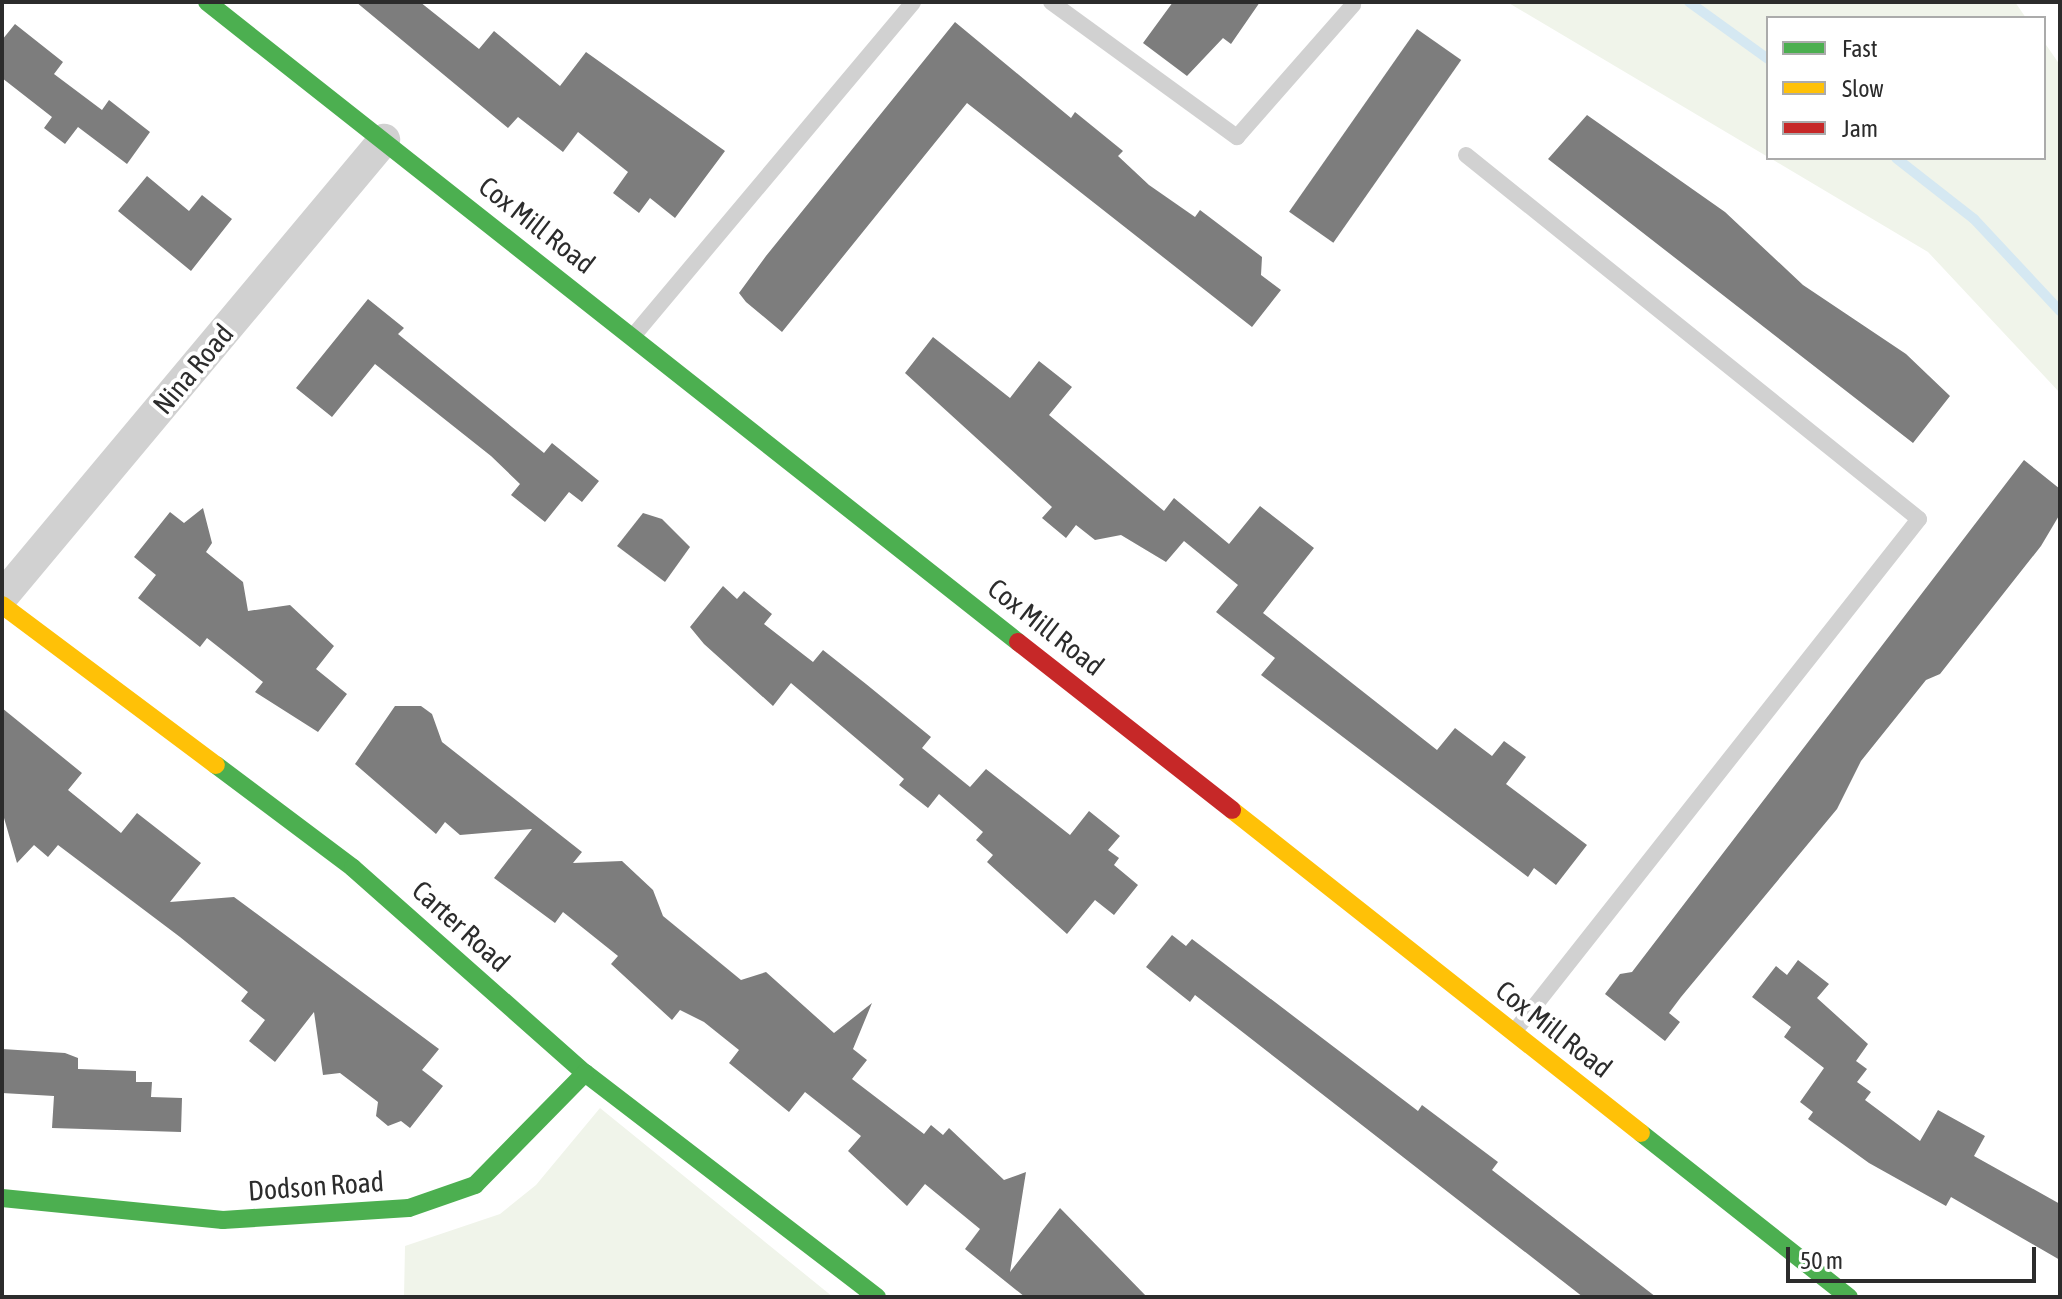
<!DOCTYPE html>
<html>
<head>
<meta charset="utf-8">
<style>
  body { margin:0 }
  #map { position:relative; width:2062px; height:1299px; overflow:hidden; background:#fff; font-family:"Asap Condensed",sans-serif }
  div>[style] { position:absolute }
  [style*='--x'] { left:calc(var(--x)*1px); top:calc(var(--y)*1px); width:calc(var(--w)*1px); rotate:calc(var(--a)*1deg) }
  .green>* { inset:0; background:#f0f4ea }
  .stream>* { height:10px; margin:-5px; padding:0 5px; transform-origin:5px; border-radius:5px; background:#d5e8f2 }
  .building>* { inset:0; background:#7d7d7d; transform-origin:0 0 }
  .lane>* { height:16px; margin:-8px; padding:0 8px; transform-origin:8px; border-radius:8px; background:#d1d1d1 }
  .street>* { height:32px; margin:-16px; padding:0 16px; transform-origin:16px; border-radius:16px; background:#d1d1d1 }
  .fast>* { height:18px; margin:-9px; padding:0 9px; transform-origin:9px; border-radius:9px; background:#4caf50 }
  .slow>* { height:18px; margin:-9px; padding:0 9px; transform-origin:9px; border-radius:9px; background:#ffc107 }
  .jam>* { height:18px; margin:-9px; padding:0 9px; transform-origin:9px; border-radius:9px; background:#c62828 }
  span { translate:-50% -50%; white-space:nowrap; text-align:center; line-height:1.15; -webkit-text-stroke:8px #fff; paint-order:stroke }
  .street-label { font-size:28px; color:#2c2c2c }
  .frame { position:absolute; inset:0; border:4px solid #2c2c2c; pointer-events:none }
  .legend { position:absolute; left:1766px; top:16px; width:280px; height:144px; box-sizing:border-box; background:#fff; border:2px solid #ababab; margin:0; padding:10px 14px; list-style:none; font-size:24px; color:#2c2c2c }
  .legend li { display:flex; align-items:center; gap:16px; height:40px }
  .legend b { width:40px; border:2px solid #ababab }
  .scale { position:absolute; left:1786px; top:1247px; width:250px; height:36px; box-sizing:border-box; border:4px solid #2c2c2c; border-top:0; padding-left:10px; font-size:24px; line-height:28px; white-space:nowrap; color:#2c2c2c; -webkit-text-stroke:6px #fff; paint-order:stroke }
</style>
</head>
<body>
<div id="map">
  <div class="green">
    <i style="clip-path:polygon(1507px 2px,2015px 2px,2026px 18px,1768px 18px,1768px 157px)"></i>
    <i style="clip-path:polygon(2044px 42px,2060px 65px,2060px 393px,1928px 252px,1770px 158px,2044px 158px)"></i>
    <i style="clip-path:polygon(600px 1108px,833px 1297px,404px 1297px,405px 1246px,500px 1214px,536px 1185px)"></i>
  </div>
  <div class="stream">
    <i style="--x:1689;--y:2;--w:97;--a:35.8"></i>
    <i style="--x:1896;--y:158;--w:99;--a:38"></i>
    <i style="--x:1974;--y:219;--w:126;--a:46.9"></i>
  </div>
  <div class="building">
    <i style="clip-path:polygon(356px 2px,420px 2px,479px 49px,494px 31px,560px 86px,586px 52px,725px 151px,675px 218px,650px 198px,639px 213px,613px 193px,628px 172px,578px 132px,563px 152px,518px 117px,508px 128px)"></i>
    <i style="clip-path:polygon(1173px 2px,1260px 2px,1231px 44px,1223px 38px,1187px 76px,1143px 43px)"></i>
    <i style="clip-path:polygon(955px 22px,1071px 118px,1075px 112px,1123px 151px,1118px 156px,1149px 185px,1195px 217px,1200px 210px,1262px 257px,1261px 275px,1281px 290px,1252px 327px,967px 103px,782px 332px,746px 302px,739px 293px,766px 256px)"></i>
    <i style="clip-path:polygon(15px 24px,63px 62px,54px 74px,102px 110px,109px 100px,150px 132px,127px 164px,78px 127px,65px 144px,44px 128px,52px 117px,2px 78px,2px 40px)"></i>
    <i style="left:1417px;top:29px;width:54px;height:223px;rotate:35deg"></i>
    <i style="clip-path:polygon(1587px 115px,1725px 212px,1803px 285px,1906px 354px,1950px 396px,1913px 443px,1548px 159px)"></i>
    <i style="clip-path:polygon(147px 176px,189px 211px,202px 195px,232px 219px,191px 271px,118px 211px)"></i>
    <i style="clip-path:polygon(368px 299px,404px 328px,398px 334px,544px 453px,552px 443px,599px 481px,582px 502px,569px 492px,545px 522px,511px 495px,520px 484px,491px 456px,375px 364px,332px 417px,296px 388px)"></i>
    <i style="clip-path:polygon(933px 337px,1010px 398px,1039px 361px,1072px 387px,1049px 415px,1164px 511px,1174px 498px,1229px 544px,1260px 506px,1314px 548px,1263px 613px,1437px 750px,1455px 728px,1492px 756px,1504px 741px,1526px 757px,1506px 784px,1587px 845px,1556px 885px,1534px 868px,1528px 877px,1261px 675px,1275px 658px,1216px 612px,1238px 585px,1184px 541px,1166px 562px,1121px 535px,1095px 540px,1076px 525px,1066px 538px,1042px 518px,1052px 507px,905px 373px)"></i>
    <i style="clip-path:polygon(2024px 460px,2060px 489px,2060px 514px,2041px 546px,1940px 674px,1926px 680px,1861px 761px,1837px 809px,1681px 997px,1669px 1013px,1680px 1022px,1665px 1041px,1605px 994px,1620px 974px,1632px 972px)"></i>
    <i style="clip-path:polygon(203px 508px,212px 543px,206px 552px,243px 582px,248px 611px,290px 605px,334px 646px,316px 669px,347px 694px,318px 732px,255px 692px,263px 682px,207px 638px,200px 647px,138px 598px,156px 575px,134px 557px,170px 512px,184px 523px)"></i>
    <i style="clip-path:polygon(643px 513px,662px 519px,690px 547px,665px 582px,617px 546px)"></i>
    <i style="clip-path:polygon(723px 586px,737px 599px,744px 591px,772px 614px,764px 624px,813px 662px,823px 650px,866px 684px,931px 737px,922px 748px,970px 787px,986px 769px,1070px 835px,1089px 811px,1120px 836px,1108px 850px,1119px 858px,1114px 865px,1138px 885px,1114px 915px,1095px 900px,1067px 934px,987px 862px,993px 855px,976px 840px,983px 832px,939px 794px,928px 808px,899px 785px,904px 779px,791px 683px,773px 706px,704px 644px,690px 627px)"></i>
    <i style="clip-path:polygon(395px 706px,421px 706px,432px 714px,442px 742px,582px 852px,573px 863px,622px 861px,653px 890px,663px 916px,741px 980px,766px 972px,834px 1033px,872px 1003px,853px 1049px,867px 1060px,852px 1079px,924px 1134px,931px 1125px,943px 1135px,949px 1128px,1004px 1180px,1026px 1172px,1010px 1272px,1060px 1208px,1147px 1297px,1025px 1297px,965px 1249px,980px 1229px,925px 1184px,907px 1206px,848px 1151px,861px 1136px,805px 1092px,789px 1112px,729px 1063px,739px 1050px,704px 1022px,680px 1010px,672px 1020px,611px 964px,618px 956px,563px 912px,555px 923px,494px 878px,532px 829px,460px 835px,445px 822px,436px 834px,355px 764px)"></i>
    <i style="clip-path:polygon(2px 708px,82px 773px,68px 790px,121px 833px,137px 813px,201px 863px,170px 902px,234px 897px,439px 1049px,422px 1070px,443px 1086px,410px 1128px,401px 1121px,388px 1126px,376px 1116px,378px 1102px,340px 1073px,323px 1075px,314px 1012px,275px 1062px,249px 1041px,265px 1020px,241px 1001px,248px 992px,180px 937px,58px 845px,48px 857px,34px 845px,17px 863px,2px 811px)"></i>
    <i style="clip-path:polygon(1172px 935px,1186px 946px,1192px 939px,1418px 1111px,1422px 1105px,1498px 1162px,1492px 1170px,1656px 1297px,1583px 1297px,1195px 995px,1190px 1002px,1146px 967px)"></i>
    <i style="clip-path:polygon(1798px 960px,1829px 984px,1817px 998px,1868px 1044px,1856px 1061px,1867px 1069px,1857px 1082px,1871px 1092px,1865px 1100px,1920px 1141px,1938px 1110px,1985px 1136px,1974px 1156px,2060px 1204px,2060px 1260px,1951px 1197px,1946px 1206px,1869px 1163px,1808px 1119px,1813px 1112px,1800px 1102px,1824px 1068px,1784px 1037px,1791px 1027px,1752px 997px,1776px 966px,1787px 975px)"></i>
    <i style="clip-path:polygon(2px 1049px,65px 1053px,78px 1058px,78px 1069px,136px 1071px,136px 1082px,152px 1082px,151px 1097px,182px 1098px,181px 1132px,52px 1128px,54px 1096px,2px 1093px)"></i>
  </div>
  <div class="lane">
    <i style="--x:1051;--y:2;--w:230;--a:36"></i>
    <i style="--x:1237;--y:137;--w:176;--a:-48.7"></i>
    <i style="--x:1466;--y:155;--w:581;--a:38.78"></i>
    <i style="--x:1919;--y:519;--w:654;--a:128.29"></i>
    <i style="--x:634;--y:335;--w:434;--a:-50"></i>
  </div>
  <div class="street">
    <i style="--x:2;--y:597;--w:596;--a:-50.11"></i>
  </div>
  <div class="fast">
    <i style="--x:207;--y:2;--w:1033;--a:38.28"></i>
    <i style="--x:216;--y:765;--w:171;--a:36.9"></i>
    <i style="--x:353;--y:868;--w:310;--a:41.5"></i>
    <i style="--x:585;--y:1073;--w:368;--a:37.5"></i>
    <i style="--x:1641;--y:1133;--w:265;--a:38.3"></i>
    <i style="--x:2;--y:1198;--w:222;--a:5.7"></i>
    <i style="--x:223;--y:1220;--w:186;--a:-3.7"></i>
    <i style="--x:409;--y:1208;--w:70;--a:-19.2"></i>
    <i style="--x:475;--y:1185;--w:157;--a:-45.5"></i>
  </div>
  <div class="slow">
    <i style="--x:2;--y:605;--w:267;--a:36.8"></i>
    <i style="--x:1232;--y:810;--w:521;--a:38.3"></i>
  </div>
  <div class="jam">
    <i style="--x:1018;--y:642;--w:272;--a:38.1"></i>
  </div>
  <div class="street-label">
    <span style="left:537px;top:225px;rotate:38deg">Cox Mill Road</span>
    <span style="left:193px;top:369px;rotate:-50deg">Nina Road</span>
    <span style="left:1046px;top:627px;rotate:38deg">Cox Mill Road</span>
    <span style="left:461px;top:926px;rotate:42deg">Carter Road</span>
    <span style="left:1554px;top:1029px;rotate:38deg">Cox Mill Road</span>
    <span style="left:316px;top:1186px;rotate:-4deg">Dodson Road</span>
  </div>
  <div class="frame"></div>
  <ul class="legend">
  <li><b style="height:10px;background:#4caf50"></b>Fast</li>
  <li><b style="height:10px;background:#ffc107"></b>Slow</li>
  <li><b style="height:10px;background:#c62828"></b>Jam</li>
  </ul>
  <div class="scale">50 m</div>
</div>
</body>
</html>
